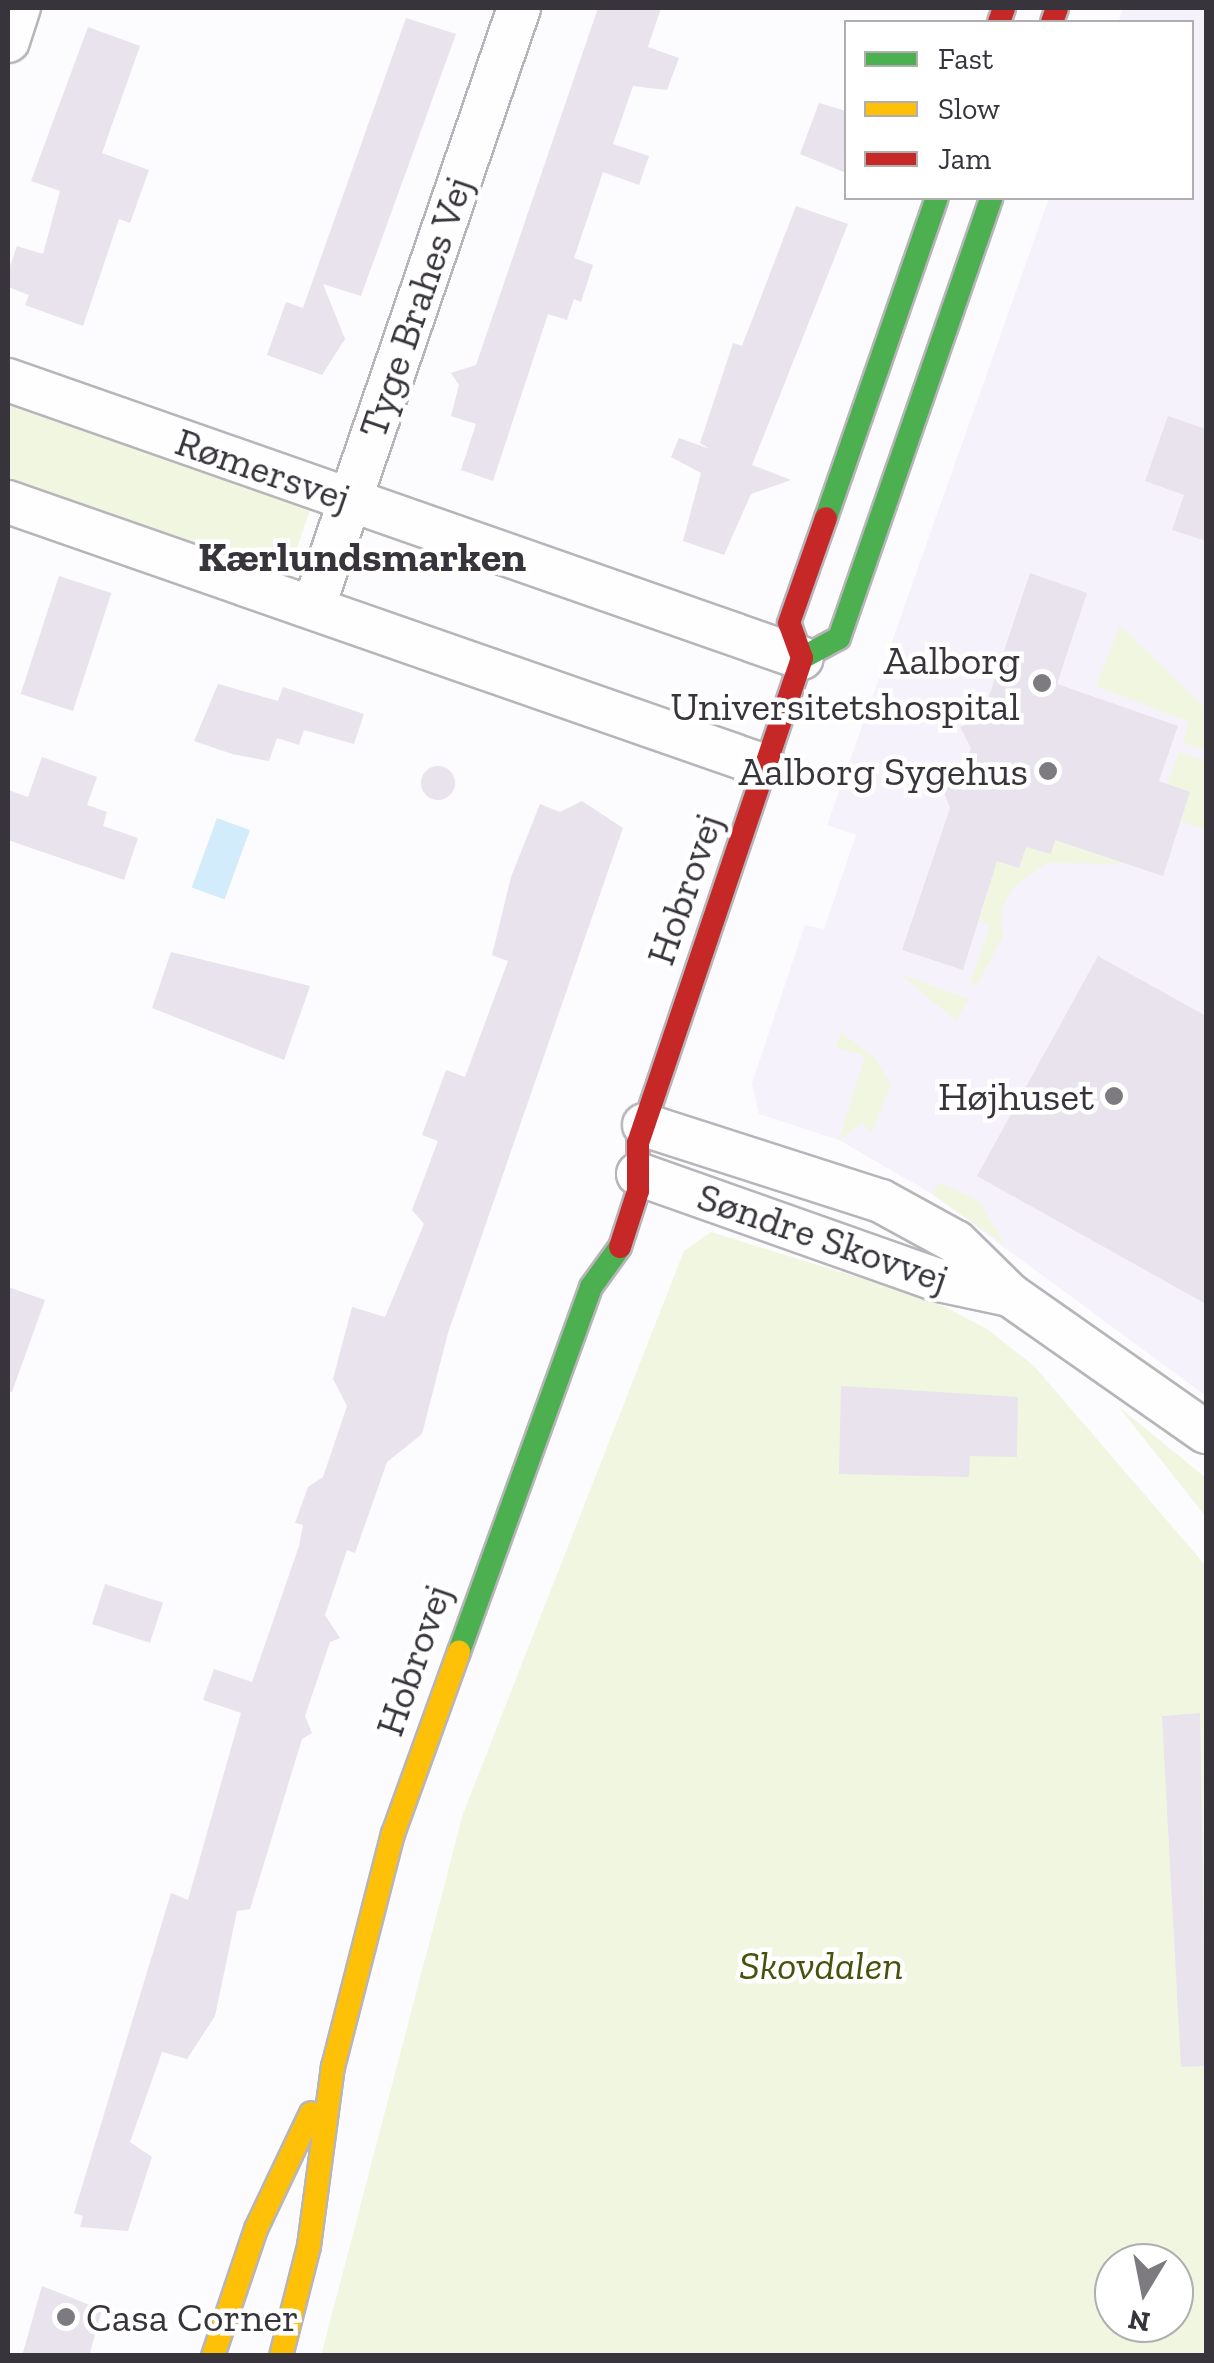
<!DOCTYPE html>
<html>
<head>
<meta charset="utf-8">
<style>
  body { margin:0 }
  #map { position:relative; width:1214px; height:2363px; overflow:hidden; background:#fcfbfd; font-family:"Zilla Slab",serif }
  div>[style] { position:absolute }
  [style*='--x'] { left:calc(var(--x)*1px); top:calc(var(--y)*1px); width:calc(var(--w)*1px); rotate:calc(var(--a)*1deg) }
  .built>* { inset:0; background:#f6f2fc }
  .green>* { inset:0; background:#f1f6e1; transform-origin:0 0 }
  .water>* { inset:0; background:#d3ecfc; transform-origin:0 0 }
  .building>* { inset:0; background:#e8e3ec; transform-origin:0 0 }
  .round { border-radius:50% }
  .roads { filter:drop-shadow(2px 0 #b7b5b9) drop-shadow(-2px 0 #b7b5b9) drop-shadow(0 2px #b7b5b9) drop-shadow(0 -2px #b7b5b9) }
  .street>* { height:42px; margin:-21px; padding:0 21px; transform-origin:21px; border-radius:21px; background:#fffeff }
  .fast>* { height:22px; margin:-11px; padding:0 11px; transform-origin:11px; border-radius:11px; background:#4caf50 }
  .slow>* { height:22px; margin:-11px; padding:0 11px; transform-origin:11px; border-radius:11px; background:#ffc107 }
  .jam>* { height:22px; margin:-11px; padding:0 11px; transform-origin:11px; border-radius:11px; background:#c62828 }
  .dots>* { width:28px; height:28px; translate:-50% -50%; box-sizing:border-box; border:5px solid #fff; border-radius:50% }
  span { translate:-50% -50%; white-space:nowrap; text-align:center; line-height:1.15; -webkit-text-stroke:9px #fff; paint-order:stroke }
  .street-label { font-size:40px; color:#38343c }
  .poi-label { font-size:40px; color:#38343c }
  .right { translate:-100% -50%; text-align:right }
  .left { translate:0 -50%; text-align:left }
  .park-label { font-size:40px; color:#48520c; font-style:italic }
  .neighbourhood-label { font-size:42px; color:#38343c; font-weight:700 }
  .frame { position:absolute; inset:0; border:10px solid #38343c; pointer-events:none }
  .legend { position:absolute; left:844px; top:20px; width:350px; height:180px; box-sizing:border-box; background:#fff; border:2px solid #afaeb1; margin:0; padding:12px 18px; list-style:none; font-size:30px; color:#38343c }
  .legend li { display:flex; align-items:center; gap:20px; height:50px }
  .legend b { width:50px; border:2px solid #afaeb1 }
  .north { position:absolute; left:1094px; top:2243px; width:100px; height:100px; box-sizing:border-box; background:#fff; border:2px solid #afaeb1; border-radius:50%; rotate:190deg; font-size:28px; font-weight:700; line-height:40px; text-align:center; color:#38343c }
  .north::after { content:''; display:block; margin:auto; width:35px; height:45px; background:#7d7a80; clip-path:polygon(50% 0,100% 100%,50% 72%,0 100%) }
</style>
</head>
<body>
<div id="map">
  <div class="built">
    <i style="clip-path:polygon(1123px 8px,1206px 8px,1206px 1396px,932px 1194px,839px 1140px,759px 1114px,752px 1083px,805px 925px,824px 929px,856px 835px,827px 825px,1049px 198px,1192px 198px,1192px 22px,1118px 22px)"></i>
  </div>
  <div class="green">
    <i style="left:8px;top:395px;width:323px;height:82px;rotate:19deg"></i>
    <i style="clip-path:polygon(1120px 625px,1206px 709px,1206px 751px,1183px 743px,1189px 722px,1096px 686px)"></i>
    <i style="clip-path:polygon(1179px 752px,1206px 761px,1206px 830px,1181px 821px,1190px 792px,1167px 784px)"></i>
    <i style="clip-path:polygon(1055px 840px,1127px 864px,1047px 863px,1015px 886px,1001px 910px,1003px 937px,976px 986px,970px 983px,990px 926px,979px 921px,997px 861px,1019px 868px,1026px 847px,1051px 853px)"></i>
    <i style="clip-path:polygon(900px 974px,969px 999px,956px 1021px)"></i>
    <i style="clip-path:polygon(841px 1032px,875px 1058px,891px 1084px,872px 1132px,862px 1123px,839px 1140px,865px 1056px,836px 1047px)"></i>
    <i style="clip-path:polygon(939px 1182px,979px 1201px,1005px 1245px,932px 1194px)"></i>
    <i style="clip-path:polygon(evenodd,711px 1232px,934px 1301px,987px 1329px,1034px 1366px,1206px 1566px,1206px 2355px,321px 2356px,463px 1814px,684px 1251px,711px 1232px,1114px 2263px,1174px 2263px,1174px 2323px,1114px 2323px,1114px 2263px)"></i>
    <i style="clip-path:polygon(1119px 1407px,1206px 1478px,1206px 1517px)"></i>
  </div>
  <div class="water">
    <i style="left:217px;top:818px;width:35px;height:74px;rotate:20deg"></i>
  </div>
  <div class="building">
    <i style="clip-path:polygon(598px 8px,661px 8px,648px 47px,679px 58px,667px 90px,633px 86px,613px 144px,649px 156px,639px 185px,603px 172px,574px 258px,593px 265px,581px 302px,574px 299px,567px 320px,548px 314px,493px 481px,461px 470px,476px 424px,451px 416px,459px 385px,451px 373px,476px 365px)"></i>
    <i style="clip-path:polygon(406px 18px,456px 34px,361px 296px,323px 284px,345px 339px,322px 375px,267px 355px,286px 302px,303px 308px)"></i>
    <i style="clip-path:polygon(88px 27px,140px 46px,102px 153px,149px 170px,130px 223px,119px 219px,83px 326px,25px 305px,29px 295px,8px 287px,8px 272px,17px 246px,43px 254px,60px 191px,31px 181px)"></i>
    <i style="clip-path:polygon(819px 103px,846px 111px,846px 173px,800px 154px)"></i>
    <i style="clip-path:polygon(796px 206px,848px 224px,752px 465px,791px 480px,751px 494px,724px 555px,683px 541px,701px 473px,671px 457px,679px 438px,710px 449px,700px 443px,733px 343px,742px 346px)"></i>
    <i style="clip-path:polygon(1168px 416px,1206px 429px,1206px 541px,1172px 530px,1184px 495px,1145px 481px)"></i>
    <i style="clip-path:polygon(1030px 573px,1087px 593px,1057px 684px,1178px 726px,1159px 781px,1190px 792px,1163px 876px,1055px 840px,1051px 854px,1026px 847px,1019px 868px,997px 861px,963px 970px,902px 950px,950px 808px,941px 784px,961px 776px,971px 748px,960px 727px,982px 717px)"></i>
    <i style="left:59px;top:576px;width:55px;height:124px;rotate:18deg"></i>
    <i style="clip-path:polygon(218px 684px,278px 701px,283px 687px,364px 714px,354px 744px,304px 730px,299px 745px,277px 738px,269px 761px,232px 754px,194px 741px)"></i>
    <i style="clip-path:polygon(42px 757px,97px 777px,87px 805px,107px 812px,103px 826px,138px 838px,124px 880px,8px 840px,8px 790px,28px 797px)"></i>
    <i class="round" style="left:421px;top:766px;width:34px;height:34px"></i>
    <i style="clip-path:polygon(582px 801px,623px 828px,448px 1333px,422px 1434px,387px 1462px,355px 1553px,347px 1550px,325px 1615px,340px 1638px,330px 1642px,305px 1716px,312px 1733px,302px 1739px,250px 1909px,237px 1911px,215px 2016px,187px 2059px,162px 2052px,130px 2142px,152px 2157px,128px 2231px,80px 2227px,83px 2216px,74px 2213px,171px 1893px,188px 1900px,241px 1713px,203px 1700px,214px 1669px,252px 1682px,299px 1546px,303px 1525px,295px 1523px,308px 1487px,323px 1477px,347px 1406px,333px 1379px,352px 1307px,385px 1317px,424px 1224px,412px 1210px,438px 1141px,422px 1135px,446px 1070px,465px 1077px,508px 961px,492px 955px,511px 877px,540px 804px,560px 812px)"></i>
    <i style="clip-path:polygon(171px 952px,310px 986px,284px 1060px,152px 1008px)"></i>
    <i style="clip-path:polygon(1098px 956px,1206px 1016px,1206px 1304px,977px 1176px)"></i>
    <i style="clip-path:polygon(8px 1287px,45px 1300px,12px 1392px,8px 1391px)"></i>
    <i style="clip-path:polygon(841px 1386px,1018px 1397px,1017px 1457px,970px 1456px,969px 1477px,839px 1474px)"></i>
    <i style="left:105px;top:1584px;width:61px;height:42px;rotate:18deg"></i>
    <i style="clip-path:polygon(1200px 1713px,1206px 2066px,1181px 2067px,1162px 1716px)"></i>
    <i style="clip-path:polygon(42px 2286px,102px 2310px,89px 2356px,22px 2356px)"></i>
  </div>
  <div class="roads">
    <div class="street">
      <i style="--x:8;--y:41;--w:35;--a:-72"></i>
      <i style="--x:8;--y:380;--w:841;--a:19.3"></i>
      <i style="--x:8;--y:502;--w:802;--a:19.23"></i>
      <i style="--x:313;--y:608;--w:634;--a:-71.05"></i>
      <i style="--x:644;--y:1125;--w:249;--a:17.8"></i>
      <i style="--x:881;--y:1201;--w:85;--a:28.7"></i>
      <i style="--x:956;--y:1242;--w:76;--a:44.5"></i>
      <i style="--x:1010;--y:1295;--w:239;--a:35"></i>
      <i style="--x:638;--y:1174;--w:314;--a:19.5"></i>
      <i style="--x:934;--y:1279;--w:78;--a:11.9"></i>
    </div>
    <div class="fast">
      <i style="--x:826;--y:518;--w:339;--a:-70.9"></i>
      <i style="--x:802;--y:658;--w:42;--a:-28.4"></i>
      <i style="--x:839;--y:638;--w:466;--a:-70.9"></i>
      <i style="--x:459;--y:1652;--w:388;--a:-70.1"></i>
      <i style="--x:591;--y:1287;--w:49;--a:-54.1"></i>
    </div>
    <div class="slow">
      <i style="--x:213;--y:2356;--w:134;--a:-71.3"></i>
      <i style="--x:256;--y:2229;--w:128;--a:-64.6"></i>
      <i style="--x:281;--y:2356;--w:114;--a:-75.7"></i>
      <i style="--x:309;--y:2246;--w:181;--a:-82.4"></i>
      <i style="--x:333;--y:2067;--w:241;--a:-75.6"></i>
      <i style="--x:393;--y:1834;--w:194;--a:-70.1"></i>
    </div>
    <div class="jam">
      <i style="--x:999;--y:22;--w:15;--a:-70"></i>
      <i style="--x:1052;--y:22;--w:15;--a:-70"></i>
      <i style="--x:620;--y:1247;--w:59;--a:-72.2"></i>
      <i style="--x:638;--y:1191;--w:48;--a:-90"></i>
      <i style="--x:638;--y:1143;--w:512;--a:-71.32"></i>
      <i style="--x:802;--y:658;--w:37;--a:-110"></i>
      <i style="--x:789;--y:623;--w:111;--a:-70.6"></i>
    </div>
  </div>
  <div class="dots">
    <i style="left:1042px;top:683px;background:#7d7a80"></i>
    <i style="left:1048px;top:771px;background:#7d7a80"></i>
    <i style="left:1114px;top:1096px;background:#7d7a80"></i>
    <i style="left:66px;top:2317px;background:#7d7a80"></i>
  </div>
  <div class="street-label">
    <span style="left:415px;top:307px;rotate:-71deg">Tyge Brahes Vej</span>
    <span style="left:263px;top:469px;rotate:19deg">Rømersvej</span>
    <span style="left:684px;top:889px;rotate:-71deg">Hobrovej</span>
    <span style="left:823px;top:1237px;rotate:19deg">Søndre Skovvej</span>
    <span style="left:413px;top:1660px;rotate:-71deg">Hobrovej</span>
  </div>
  <div class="poi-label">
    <span class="right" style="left:1020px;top:683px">Aalborg<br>Universitetshospital</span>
    <span class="right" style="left:1028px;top:771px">Aalborg Sygehus</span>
    <span class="right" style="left:1094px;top:1096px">Højhuset</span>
    <span class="left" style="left:86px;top:2317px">Casa Corner</span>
  </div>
  <div class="park-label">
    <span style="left:821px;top:1965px">Skovdalen</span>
  </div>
  <div class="neighbourhood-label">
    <span style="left:362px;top:557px">Kærlundsmarken</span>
  </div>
  <div class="frame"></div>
  <ul class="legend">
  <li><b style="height:12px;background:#4caf50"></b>Fast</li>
  <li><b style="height:12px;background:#ffc107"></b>Slow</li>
  <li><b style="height:12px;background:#c62828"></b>Jam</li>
  </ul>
  <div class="north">N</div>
</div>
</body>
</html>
